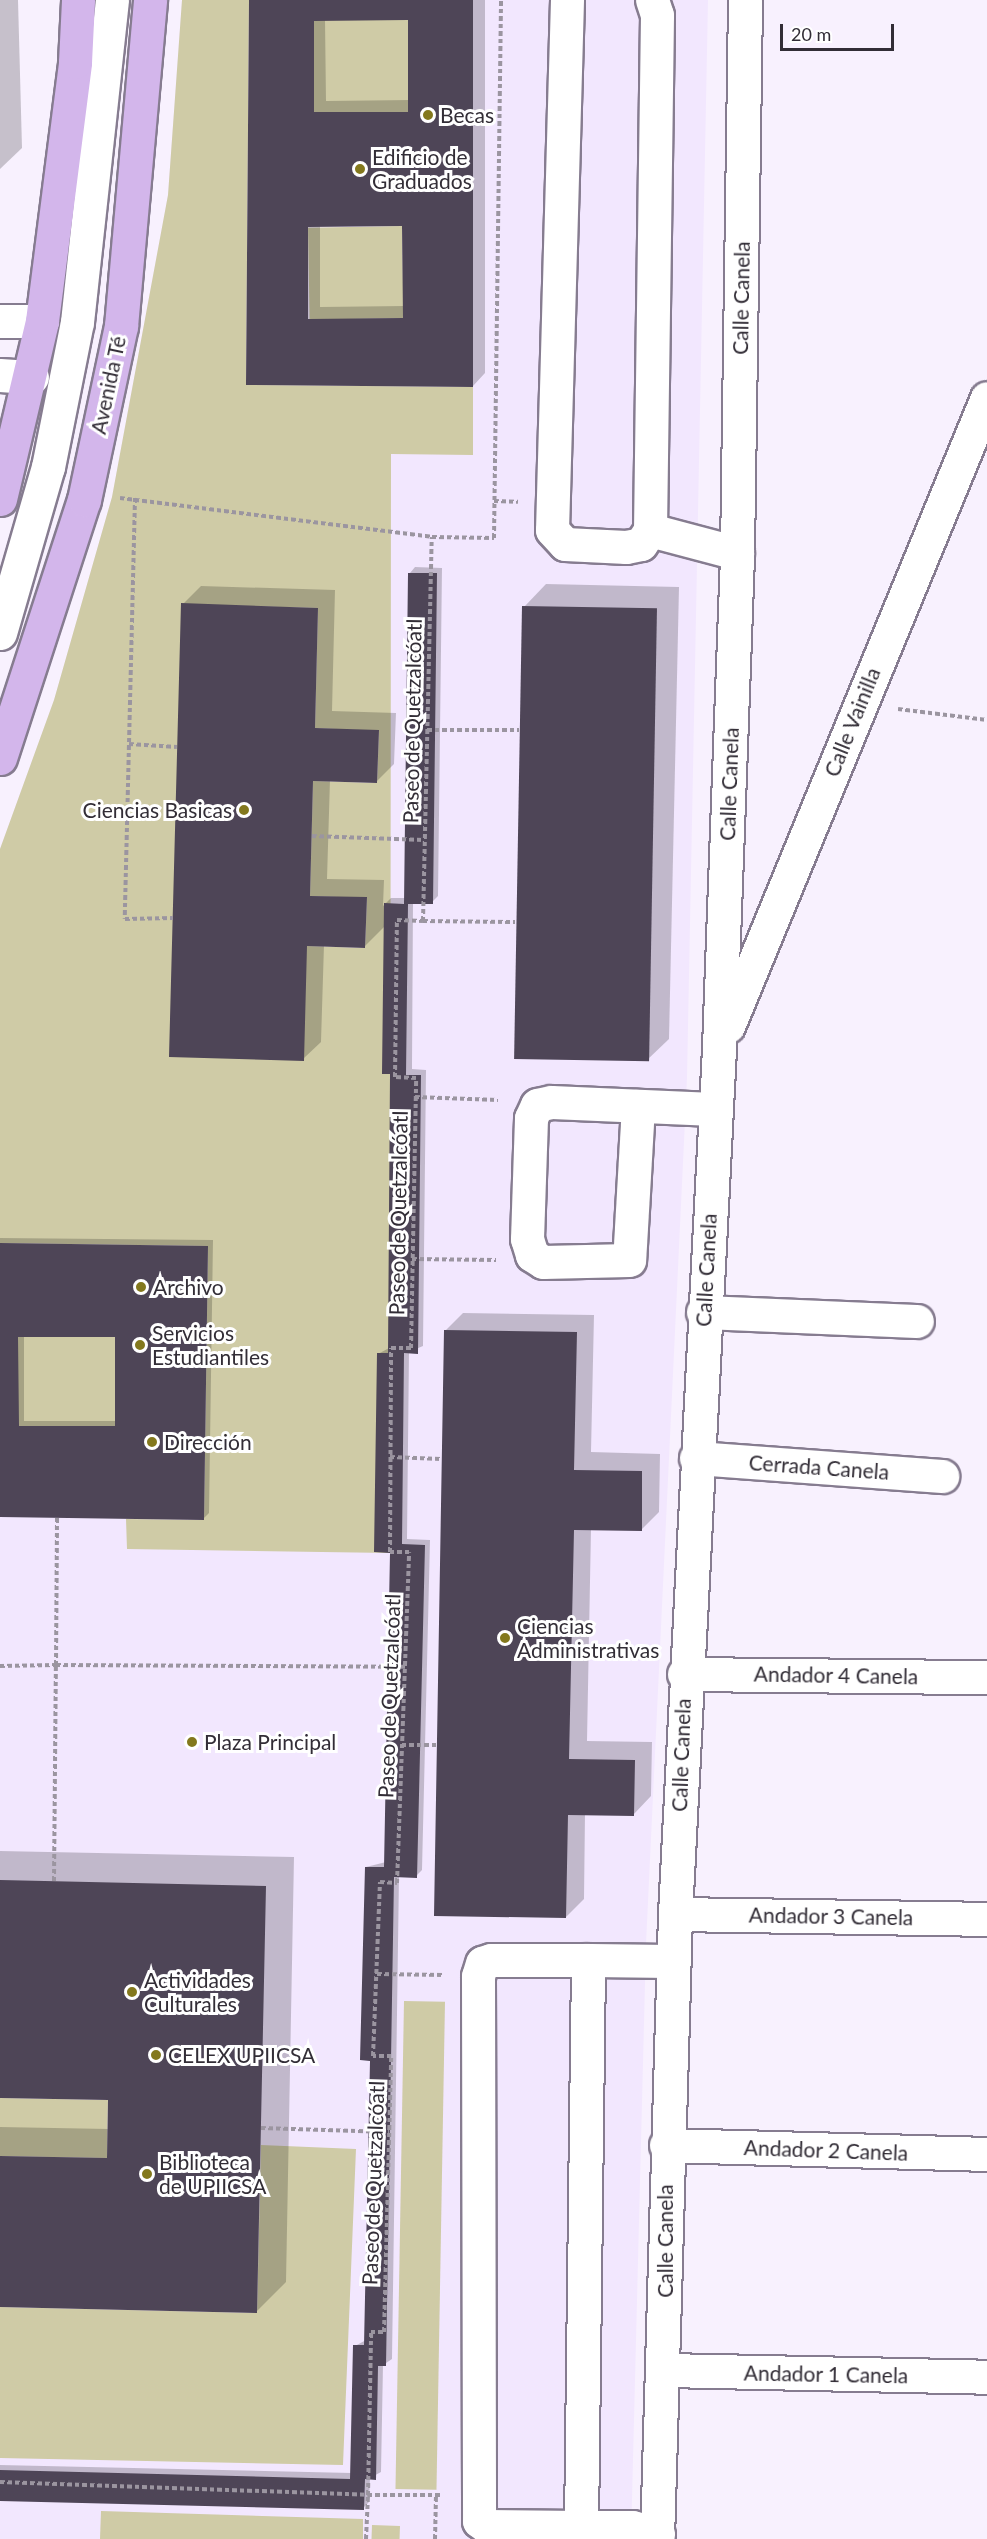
<!DOCTYPE html>
<html>
<head>
<meta charset="utf-8">
<style>
  body { margin:0 }
  #map { position:relative; width:987px; height:2539px; overflow:hidden; background:#f8f1fe; font-family:Lato,sans-serif }
  div>[style] { position:absolute }
  [style*='--x'] { left:calc(var(--x)*1px); top:calc(var(--y)*1px); width:calc(var(--w)*1px); rotate:calc(var(--a)*1deg) }
  .built>* { inset:0; background:#f2e7fe }
  .green>* { inset:0; background:#cfcba6; transform-origin:0 0 }
  .shadow>* { inset:0; background:#0003 }
  .building>* { inset:0; background:#4e4557; transform-origin:0 0 }
  .path>* { height:4px; margin-top:-2px; transform-origin:0; background:repeating-linear-gradient(90deg,#9b95a0 0 4.5px,transparent 0 7.5px) }
  .roads { filter:drop-shadow(2px 0 #867c90) drop-shadow(-2px 0 #867c90) drop-shadow(0 2px #867c90) drop-shadow(0 -2px #867c90) }
  .minor>* { height:33px; margin:-16.5px; padding:0 16.5px; transform-origin:16.5px; border-radius:16.5px; background:#fff }
  .major>* { height:33px; margin:-16.5px; padding:0 16.5px; transform-origin:16.5px; border-radius:16.5px; background:#d3b6eb }
  .dots>* { width:16px; height:16px; translate:-50% -50%; box-sizing:border-box; border:3px solid #fff; border-radius:50% }
  span { translate:-50% -50%; white-space:nowrap; text-align:center; line-height:1.15; -webkit-text-stroke:6px #fff; paint-order:stroke }
  .poi-label { font-size:21px; color:#322d36 }
  .left { translate:0 -50%; text-align:left }
  .right { translate:-100% -50%; text-align:right }
  .street-label { font-size:21px; color:#322d36 }
  .scale { position:absolute; left:780px; top:24px; width:114px; height:27px; box-sizing:border-box; border:3px solid #322d36; border-top:0; padding-left:8px; font-size:18px; line-height:21px; white-space:nowrap; color:#322d36; -webkit-text-stroke:4px #fff; paint-order:stroke }
</style>
</head>
<body>
<div id="map">
  <div class="built">
    <i style="clip-path:polygon(182px 0,708px 0,687px 1078px,646px 1944px,631px 2539px,0 2539px,0 849px,54px 700px,112px 497px,168px 195px)"></i>
  </div>
  <div class="green">
    <i style="clip-path:polygon(evenodd,182px 0,249px 0,246px 385px,473px 387px,473px 455px,391px 454px,390px 1553px,127px 1549px,126px 1519px,204px 1520px,208px 1246px,0 1243px,0 849px,54px 700px,112px 497px,168px 195px,182px 0,181px 604px,318px 608px,315px 728px,379px 731px,377px 783px,313px 781px,310px 896px,367px 898px,365px 948px,307px 946px,181px 604px)"></i>
    <i style="left:408px;top:20px;width:92px;height:94px;rotate:90deg"></i>
    <i style="left:402px;top:226px;width:92px;height:94px;rotate:89deg"></i>
    <i style="left:18px;top:1337px;width:97px;height:89px"></i>
    <i style="left:404px;top:2001px;width:41px;height:488px;rotate:1deg"></i>
    <i style="left:0;top:2098px;width:108px;height:58px;rotate:1deg"></i>
    <i style="clip-path:polygon(261px 2145px,356px 2149px,343px 2465px,0 2458px,0 2307px,257px 2313px)"></i>
    <i style="clip-path:polygon(101px 2511px,363px 2519px,363px 2539px,100px 2539px)"></i>
    <i style="left:372px;top:2525px;width:28px;height:14px;rotate:2deg"></i>
  </div>
  <div class="shadow">
    <i style="clip-path:polygon(0 0,18px 0,22px 148px,0 169px)"></i>
    <i style="clip-path:polygon(evenodd,250px 0,485px 0,485px 373px,473px 386px,247px 384px,250px 0,325px 19px,409px 19px,410px 100px,326px 101px,325px 19px,250px 0,404px 225px,404px 306px,320px 307px,320px 226px,404px 225px)"></i>
    <i style="clip-path:polygon(415px 567px,442px 568px,438px 896px,432px 902px,413px 902px,412px 1069px,426px 1070px,423px 1346px,409px 1352px,407px 1539px,430px 1540px,422px 1870px,416px 1876px,399px 1876px,392px 2359px,383px 2365px,381px 2472px,370px 2478px,369px 2502px,363px 2508px,0 2499px,0 2465px,352px 2473px,355px 2346px,366px 2340px,371px 2060px,366px 1867px,386px 1862px,391px 1552px,378px 1354px,389px 1348px,392px 1073px,385px 926px,365px 946px,324px 945px,321px 1042px,303px 1059px,183px 604px,201px 586px,335px 590px,332px 711px,396px 713px,394px 764px,376px 782px,330px 780px,327px 879px,384px 880px,383px 906px,391px 898px,405px 898px,410px 573px)"></i>
    <i style="clip-path:polygon(546px 584px,679px 587px,669px 1039px,646px 1061px,524px 607px)"></i>
    <i style="clip-path:polygon(evenodd,0 1238px,213px 1240px,209px 1513px,203px 1519px,0 1516px,0 1238px,24px 1336px,116px 1336px,116px 1421px,24px 1421px,24px 1336px)"></i>
    <i style="clip-path:polygon(463px 1313px,594px 1315px,591px 1452px,660px 1454px,659px 1512px,641px 1530px,591px 1529px,587px 1741px,652px 1742px,651px 1796px,634px 1814px,585px 1814px,584px 1899px,566px 1917px,445px 1331px)"></i>
    <i style="clip-path:polygon(0 1851px,294px 1857px,286px 2282px,257px 2311px,0 2306px,0 2127px,109px 2129px,109px 2099px,0 2096px)"></i>
  </div>
  <div class="building">
    <i style="clip-path:polygon(evenodd,249px 0,473px 0,473px 387px,246px 385px,249px 0,408px 20px,408px 112px,314px 112px,314px 21px,408px 20px,249px 0,402px 226px,403px 318px,308px 319px,308px 227px,402px 226px)"></i>
    <i style="clip-path:polygon(408px 573px,437px 573px,433px 904px,408px 904px,406px 1075px,421px 1075px,418px 1354px,404px 1353px,402px 1544px,425px 1545px,417px 1878px,394px 1877px,386px 2366px,378px 2366px,376px 2480px,365px 2479px,364px 2510px,0 2501px,0 2470px,350px 2479px,353px 2345px,364px 2345px,370px 2061px,360px 2060px,365px 1867px,384px 1867px,390px 1553px,374px 1552px,377px 1353px,388px 1353px,390px 1074px,382px 1074px,384px 903px,404px 904px)"></i>
    <i style="clip-path:polygon(181px 603px,318px 608px,315px 728px,379px 730px,377px 783px,313px 781px,310px 896px,367px 897px,365px 948px,307px 946px,304px 1061px,169px 1057px)"></i>
    <i style="left:522px;top:606px;width:135px;height:453px;rotate:1deg"></i>
    <i style="clip-path:polygon(evenodd,0 1243px,208px 1246px,204px 1520px,0 1517px,0 1243px,18px 1337px,115px 1337px,115px 1426px,19px 1426px,18px 1337px)"></i>
    <i style="clip-path:polygon(444px 1330px,577px 1332px,574px 1470px,642px 1471px,642px 1531px,574px 1530px,569px 1759px,635px 1760px,634px 1816px,568px 1815px,566px 1918px,434px 1916px)"></i>
    <i style="clip-path:polygon(0 1880px,266px 1886px,257px 2313px,0 2307px,0 2156px,107px 2158px,108px 2100px,0 2098px)"></i>
  </div>
  <div class="path">
    <i style="--x:120;--y:498;--w:314;--a:7.1"></i>
    <i style="--x:432;--y:537;--w:62;--a:0.9"></i>
    <i style="--x:494;--y:538;--w:538;--a:-89.25"></i>
    <i style="--x:135;--y:498;--w:421;--a:91.4"></i>
    <i style="--x:125;--y:919;--w:48;--a:-1.2"></i>
    <i style="--x:494;--y:501;--w:24;--a:2"></i>
    <i style="--x:898;--y:709;--w:90;--a:7"></i>
    <i style="--x:427;--y:730;--w:92;--a:0"></i>
    <i style="--x:129;--y:744;--w:48;--a:3.6"></i>
    <i style="--x:312;--y:836;--w:112;--a:2"></i>
    <i style="--x:423;--y:921;--w:92;--a:0.6"></i>
    <i style="--x:415;--y:1097;--w:83;--a:2.1"></i>
    <i style="--x:412;--y:1259;--w:84;--a:0.7"></i>
    <i style="--x:390;--y:1457;--w:51;--a:2.2"></i>
    <i style="--x:0;--y:1666;--w:56;--a:-1"></i>
    <i style="--x:56;--y:1665;--w:147;--a:-89.6"></i>
    <i style="--x:402;--y:1745;--w:35;--a:0"></i>
    <i style="--x:54;--y:1881;--w:216;--a:-89.5"></i>
    <i style="--x:56;--y:1665;--w:349;--a:0.3"></i>
    <i style="--x:377;--y:1974;--w:67;--a:0.9"></i>
    <i style="--x:261;--y:2128;--w:128;--a:1.8"></i>
    <i style="--x:0;--y:2482;--w:368;--a:2"></i>
    <i style="--x:368;--y:2495;--w:163;--a:-88.9"></i>
    <i style="--x:371;--y:2332;--w:13;--a:0"></i>
    <i style="--x:384;--y:2332;--w:276;--a:-88.5"></i>
    <i style="--x:391;--y:2056;--w:18;--a:180"></i>
    <i style="--x:373;--y:2056;--w:174;--a:-87.7"></i>
    <i style="--x:380;--y:1882;--w:17;--a:3"></i>
    <i style="--x:397;--y:1883;--w:331;--a:-87.9"></i>
    <i style="--x:409;--y:1552;--w:19;--a:180"></i>
    <i style="--x:390;--y:1552;--w:204;--a:-89.7"></i>
    <i style="--x:391;--y:1348;--w:20;--a:0"></i>
    <i style="--x:411;--y:1348;--w:270;--a:-88.9"></i>
    <i style="--x:416;--y:1078;--w:21;--a:-177"></i>
    <i style="--x:395;--y:1077;--w:157;--a:-89.3"></i>
    <i style="--x:397;--y:920;--w:26;--a:2"></i>
    <i style="--x:423;--y:921;--w:384;--a:-88.7"></i>
    <i style="--x:366;--y:2539;--w:44;--a:-87.4"></i>
    <i style="--x:368;--y:2495;--w:75;--a:0"></i>
    <i style="--x:435;--y:2539;--w:44;--a:-88.7"></i>
  </div>
  <div class="roads">
    <div class="minor">
      <i style="--x:567;--y:0;--w:530;--a:91.62"></i>
      <i style="--x:552;--y:530;--w:19;--a:47"></i>
      <i style="--x:565;--y:544;--w:61;--a:2.8"></i>
      <i style="--x:626;--y:547;--w:15;--a:-11"></i>
      <i style="--x:641;--y:544;--w:17;--a:-57"></i>
      <i style="--x:650;--y:530;--w:515;--a:-89.22"></i>
      <i style="--x:657;--y:15;--w:16;--a:-108"></i>
      <i style="--x:0;--y:321;--w:42;--a:0"></i>
      <i style="--x:0;--y:375;--w:32;--a:4"></i>
      <i style="--x:650;--y:530;--w:90;--a:14.8"></i>
      <i style="--x:0;--y:633;--w:173;--a:-73.9"></i>
      <i style="--x:48;--y:467;--w:148;--a:-78.7"></i>
      <i style="--x:77;--y:322;--w:324;--a:-83.8"></i>
      <i style="--x:728;--y:1026;--w:679;--a:-67.59"></i>
      <i style="--x:638;--y:1106;--w:154;--a:93.3"></i>
      <i style="--x:629;--y:1260;--w:86;--a:178.7"></i>
      <i style="--x:543;--y:1262;--w:13;--a:-148"></i>
      <i style="--x:532;--y:1255;--w:17;--a:-107"></i>
      <i style="--x:527;--y:1239;--w:121;--a:-88.1"></i>
      <i style="--x:531;--y:1118;--w:14;--a:-65"></i>
      <i style="--x:537;--y:1105;--w:14;--a:-12"></i>
      <i style="--x:551;--y:1102;--w:163;--a:2.5"></i>
      <i style="--x:703;--y:1312;--w:214;--a:2.4"></i>
      <i style="--x:696;--y:1458;--w:247;--a:4.2"></i>
      <i style="--x:684;--y:1674;--w:303;--a:0.6"></i>
      <i style="--x:675;--y:1914;--w:312;--a:0.9"></i>
      <i style="--x:588;--y:1960;--w:85;--a:0.7"></i>
      <i style="--x:666;--y:2145;--w:321;--a:1.6"></i>
      <i style="--x:665;--y:2370;--w:322;--a:1.2"></i>
      <i style="--x:581;--y:2527;--w:567;--a:-89.29"></i>
      <i style="--x:588;--y:1960;--w:97;--a:180"></i>
      <i style="--x:491;--y:1960;--w:9;--a:162"></i>
      <i style="--x:482;--y:1963;--w:14;--a:107"></i>
      <i style="--x:478;--y:1976;--w:545;--a:89.89"></i>
      <i style="--x:479;--y:2521;--w:9;--a:36"></i>
      <i style="--x:486;--y:2526;--w:95;--a:0.6"></i>
      <i style="--x:581;--y:2527;--w:51;--a:0"></i>
      <i style="--x:632;--y:2527;--w:27;--a:15"></i>
      <i style="--x:657;--y:2539;--w:625;--a:-88.35"></i>
      <i style="--x:675;--y:1914;--w:868;--a:-87.09"></i>
      <i style="--x:719;--y:1047;--w:494;--a:-87.9"></i>
      <i style="--x:737;--y:553;--w:553;--a:-89.17"></i>
    </div>
    <div class="major">
      <i style="--x:0;--y:499;--w:183;--a:-76.7"></i>
      <i style="--x:42;--y:321;--w:261;--a:-82.7"></i>
      <i style="--x:75;--y:62;--w:62;--a:-87.2"></i>
      <i style="--x:0;--y:758;--w:271;--a:-72"></i>
      <i style="--x:84;--y:500;--w:178;--a:-78"></i>
      <i style="--x:121;--y:326;--w:327;--a:-84.9"></i>
    </div>
  </div>
  <div class="dots">
    <i style="left:428px;top:115px;background:#83781d"></i>
    <i style="left:360px;top:169px;background:#83781d"></i>
    <i style="left:244px;top:810px;background:#83781d"></i>
    <i style="left:141px;top:1287px;background:#83781d"></i>
    <i style="left:140px;top:1345px;background:#83781d"></i>
    <i style="left:152px;top:1442px;background:#83781d"></i>
    <i style="left:505px;top:1638px;background:#83781d"></i>
    <i style="left:192px;top:1742px;background:#83781d"></i>
    <i style="left:132px;top:1992px;background:#83781d"></i>
    <i style="left:156px;top:2055px;background:#83781d"></i>
    <i style="left:147px;top:2174px;background:#83781d"></i>
  </div>
  <div class="poi-label">
    <span class="left" style="left:440px;top:115px">Becas</span>
    <span class="left" style="left:372px;top:169px">Edificio de<br>Graduados</span>
    <span class="right" style="left:232px;top:810px">Ciencias Basicas</span>
    <span class="left" style="left:153px;top:1287px">Archivo</span>
    <span class="left" style="left:152px;top:1345px">Servicios<br>Estudiantiles</span>
    <span class="left" style="left:164px;top:1442px">Dirección</span>
    <span class="left" style="left:517px;top:1638px">Ciencias<br>Administrativas</span>
    <span class="left" style="left:204px;top:1742px">Plaza Principal</span>
    <span class="left" style="left:144px;top:1992px">Actividades<br>Culturales</span>
    <span class="left" style="left:168px;top:2055px">CELEX UPIICSA</span>
    <span class="left" style="left:159px;top:2174px">Biblioteca<br>de UPIICSA</span>
  </div>
  <div class="street-label">
    <span style="left:741px;top:298px;rotate:-89deg">Calle Canela</span>
    <span style="left:108px;top:385px;rotate:-78deg">Avenida Té</span>
    <span style="left:412px;top:721px;rotate:-89deg">Paseo de Quetzalcóatl</span>
    <span style="left:852px;top:722px;rotate:-68deg">Calle Vainilla</span>
    <span style="left:729px;top:784px;rotate:-88deg">Calle Canela</span>
    <span style="left:398px;top:1213px;rotate:-89deg">Paseo de Quetzalcóatl</span>
    <span style="left:706px;top:1270px;rotate:-87deg">Calle Canela</span>
    <span style="left:819px;top:1467px;rotate:4deg">Cerrada Canela</span>
    <span style="left:836px;top:1675px;rotate:1deg">Andador 4 Canela</span>
    <span style="left:389px;top:1696px;rotate:-88deg">Paseo de Quetzalcóatl</span>
    <span style="left:681px;top:1755px;rotate:-88deg">Calle Canela</span>
    <span style="left:831px;top:1916px;rotate:1deg">Andador 3 Canela</span>
    <span style="left:826px;top:2150px;rotate:2deg">Andador 2 Canela</span>
    <span style="left:373px;top:2183px;rotate:-88deg">Paseo de Quetzalcóatl</span>
    <span style="left:665px;top:2241px;rotate:-90deg">Calle Canela</span>
    <span style="left:826px;top:2374px;rotate:1deg">Andador 1 Canela</span>
  </div>
  <div class="scale">20 m</div>
</div>
</body>
</html>
